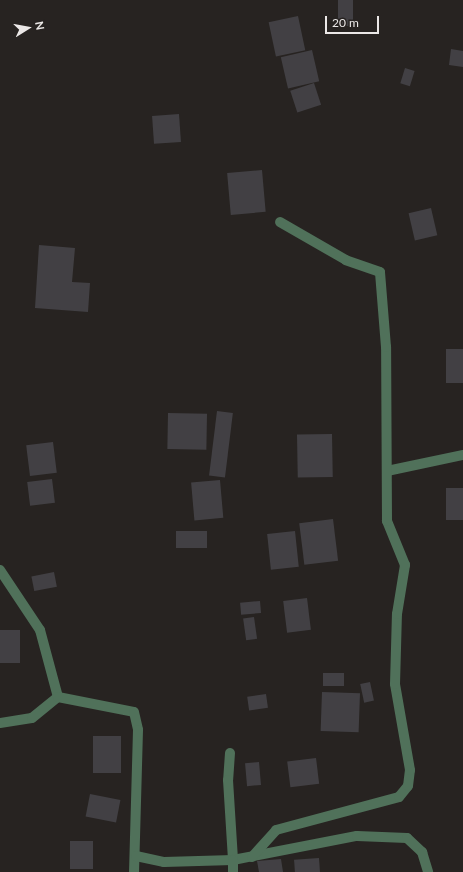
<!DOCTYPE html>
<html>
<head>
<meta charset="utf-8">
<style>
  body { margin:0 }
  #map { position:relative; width:463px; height:872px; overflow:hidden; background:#272321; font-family:Lato,sans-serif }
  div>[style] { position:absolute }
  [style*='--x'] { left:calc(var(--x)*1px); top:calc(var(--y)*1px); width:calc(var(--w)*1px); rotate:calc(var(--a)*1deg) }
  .building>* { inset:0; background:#424044; transform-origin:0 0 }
  .lane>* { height:10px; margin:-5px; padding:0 5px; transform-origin:5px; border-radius:5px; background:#50715a }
  .street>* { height:10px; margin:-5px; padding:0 5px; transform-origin:5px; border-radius:5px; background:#50715a }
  span { translate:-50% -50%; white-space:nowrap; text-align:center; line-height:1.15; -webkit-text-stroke:3.5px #272321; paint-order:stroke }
  .north { position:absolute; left:8px; top:8px; width:40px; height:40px; -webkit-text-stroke:3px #272321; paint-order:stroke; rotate:79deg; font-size:11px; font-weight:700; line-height:16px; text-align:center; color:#ebe8e7 }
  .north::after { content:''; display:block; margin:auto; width:14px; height:18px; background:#ebe8e7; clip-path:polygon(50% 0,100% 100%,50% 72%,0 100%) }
  .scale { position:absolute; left:325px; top:16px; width:54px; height:18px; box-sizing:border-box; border:2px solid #ebe8e7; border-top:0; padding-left:5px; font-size:12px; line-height:14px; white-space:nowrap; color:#ebe8e7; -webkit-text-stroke:3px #272321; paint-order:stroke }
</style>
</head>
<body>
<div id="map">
  <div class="building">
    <i style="left:338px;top:0;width:15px;height:26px"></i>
    <i style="left:298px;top:16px;width:35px;height:30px;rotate:78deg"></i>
    <i style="clip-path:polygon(451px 49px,463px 51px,463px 67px,449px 65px)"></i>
    <i style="left:312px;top:50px;width:32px;height:32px;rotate:77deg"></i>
    <i style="left:405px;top:68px;width:10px;height:16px;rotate:17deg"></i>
    <i style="left:314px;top:83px;width:23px;height:25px;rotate:72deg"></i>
    <i style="left:179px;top:114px;width:28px;height:27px;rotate:86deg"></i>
    <i style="left:262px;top:170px;width:42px;height:35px;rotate:85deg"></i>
    <i style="left:431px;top:208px;width:28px;height:23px;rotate:77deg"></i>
    <i style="clip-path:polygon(39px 245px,75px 248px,72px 282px,90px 283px,88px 312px,35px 308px)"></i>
    <i style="left:446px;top:349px;width:17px;height:34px"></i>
    <i style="left:217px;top:411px;width:16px;height:65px;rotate:7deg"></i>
    <i style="left:168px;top:413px;width:39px;height:36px;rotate:1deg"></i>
    <i style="left:332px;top:434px;width:43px;height:35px;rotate:89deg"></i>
    <i style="left:53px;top:442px;width:31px;height:27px;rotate:83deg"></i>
    <i style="left:52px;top:479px;width:24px;height:25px;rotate:83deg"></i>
    <i style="left:220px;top:480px;width:38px;height:29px;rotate:85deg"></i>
    <i style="left:463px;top:488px;width:32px;height:17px;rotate:90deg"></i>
    <i style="left:333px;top:519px;width:42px;height:34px;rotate:83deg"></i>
    <i style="left:207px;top:531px;width:17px;height:31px;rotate:90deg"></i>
    <i style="left:295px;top:531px;width:36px;height:28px;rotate:84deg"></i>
    <i style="left:54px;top:572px;width:15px;height:23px;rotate:79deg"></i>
    <i style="left:307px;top:598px;width:32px;height:24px;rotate:83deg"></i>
    <i style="left:260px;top:601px;width:12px;height:20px;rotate:85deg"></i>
    <i style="left:254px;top:617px;width:22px;height:11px;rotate:82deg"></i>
    <i style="left:0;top:630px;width:20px;height:33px"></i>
    <i style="left:323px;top:673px;width:21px;height:13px"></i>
    <i style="left:370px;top:682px;width:19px;height:10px;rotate:78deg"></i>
    <i style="left:322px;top:692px;width:38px;height:39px;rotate:2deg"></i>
    <i style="left:266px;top:694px;width:14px;height:19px;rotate:82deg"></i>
    <i style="left:93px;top:736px;width:28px;height:37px"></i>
    <i style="left:316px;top:758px;width:26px;height:29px;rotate:83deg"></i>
    <i style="left:259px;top:762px;width:23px;height:14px;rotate:85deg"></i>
    <i style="left:90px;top:794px;width:31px;height:23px;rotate:11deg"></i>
    <i style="left:70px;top:841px;width:23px;height:28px"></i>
    <i style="left:319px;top:858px;width:14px;height:25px;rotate:86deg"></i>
    <i style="clip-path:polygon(281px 859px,283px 872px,259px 872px,257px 861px)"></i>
  </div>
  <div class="lane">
    <i style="--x:0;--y:723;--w:32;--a:-9"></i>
    <i style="--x:32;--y:718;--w:33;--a:-39"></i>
    <i style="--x:230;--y:753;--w:27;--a:94"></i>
    <i style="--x:228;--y:780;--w:80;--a:86.4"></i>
  </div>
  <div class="street">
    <i style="--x:387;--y:471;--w:78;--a:-11.9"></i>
    <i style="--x:0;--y:570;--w:72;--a:56.3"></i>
    <i style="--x:40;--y:630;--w:69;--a:75"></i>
    <i style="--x:58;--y:697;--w:77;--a:11.2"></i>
    <i style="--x:134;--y:712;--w:18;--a:77"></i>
    <i style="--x:138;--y:730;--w:142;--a:91.6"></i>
    <i style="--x:136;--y:856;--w:29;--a:12"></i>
    <i style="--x:164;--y:862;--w:69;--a:-1.7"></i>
    <i style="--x:233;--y:860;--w:126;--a:-11"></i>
    <i style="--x:357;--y:836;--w:50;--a:2.3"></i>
    <i style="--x:407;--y:838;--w:21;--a:43"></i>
    <i style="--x:422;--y:852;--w:21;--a:73"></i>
    <i style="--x:252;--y:857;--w:36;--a:-48"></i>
    <i style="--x:276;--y:830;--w:127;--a:-15"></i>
    <i style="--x:399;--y:797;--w:14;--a:-51"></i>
    <i style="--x:408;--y:786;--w:16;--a:-83"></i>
    <i style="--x:410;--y:770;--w:87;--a:-99.9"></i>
    <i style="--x:395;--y:684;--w:70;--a:-88.4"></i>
    <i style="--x:397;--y:614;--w:50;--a:-80.7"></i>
    <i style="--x:405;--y:565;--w:48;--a:-112.2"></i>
    <i style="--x:387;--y:521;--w:174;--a:-90.3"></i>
    <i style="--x:386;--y:347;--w:75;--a:-94.6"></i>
    <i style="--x:380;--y:272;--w:36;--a:-161"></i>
    <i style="--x:346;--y:260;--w:76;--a:-150.1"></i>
    <i style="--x:233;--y:872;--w:12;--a:-90"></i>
  </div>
  <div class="north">N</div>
  <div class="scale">20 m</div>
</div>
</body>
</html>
